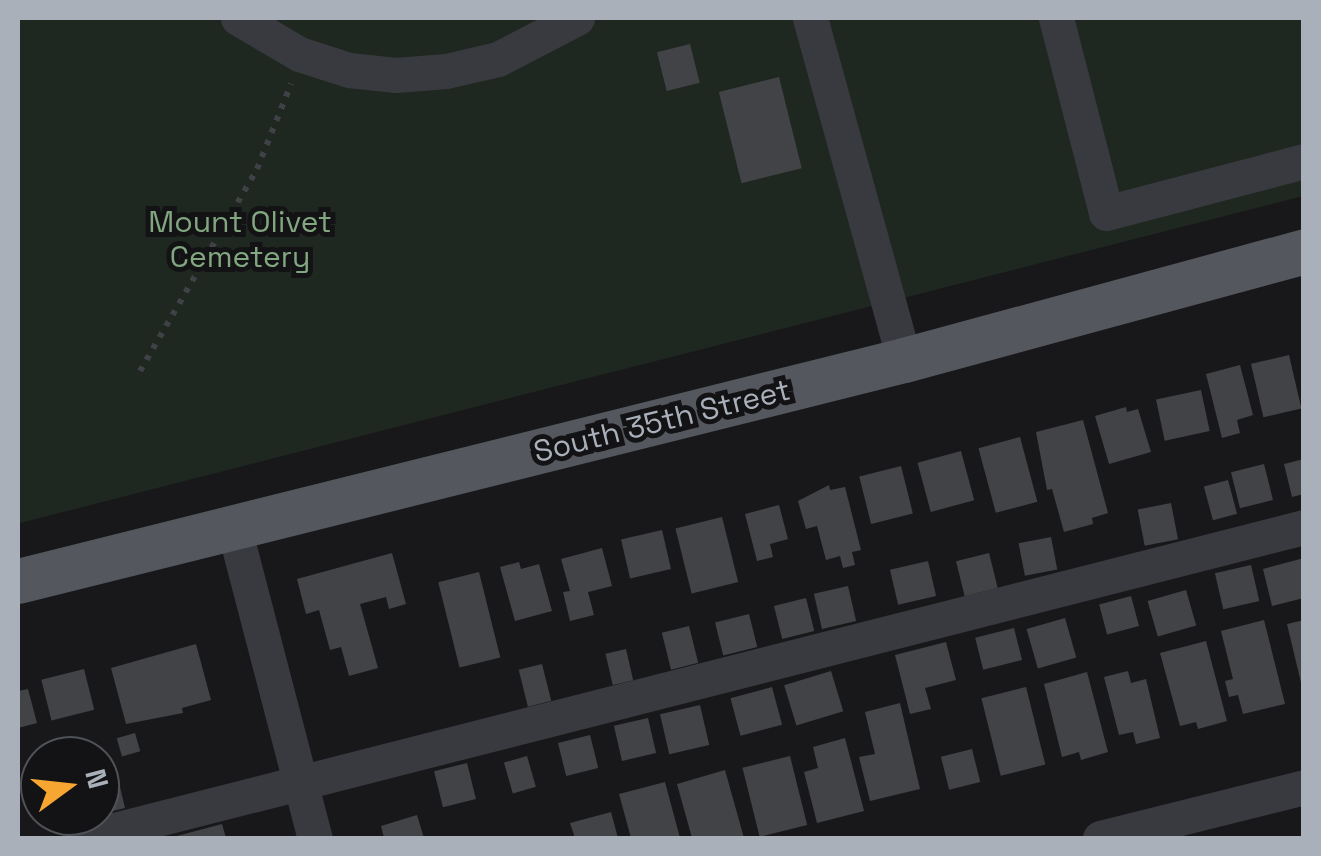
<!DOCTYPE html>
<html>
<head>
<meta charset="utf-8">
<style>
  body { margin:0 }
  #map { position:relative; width:1321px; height:856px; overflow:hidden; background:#18181a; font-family:"Space Grotesk",sans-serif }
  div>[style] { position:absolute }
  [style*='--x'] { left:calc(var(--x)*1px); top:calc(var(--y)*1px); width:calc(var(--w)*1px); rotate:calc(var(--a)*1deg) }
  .green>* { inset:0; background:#1f2820 }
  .building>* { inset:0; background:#424347; transform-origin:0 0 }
  .path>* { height:6px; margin-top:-3px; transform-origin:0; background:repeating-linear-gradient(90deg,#3f4146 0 5px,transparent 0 13px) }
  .minor>* { height:35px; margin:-17.5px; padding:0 17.5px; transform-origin:17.5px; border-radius:17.5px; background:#393a3f }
  .major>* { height:45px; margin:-22.5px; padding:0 22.5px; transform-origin:22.5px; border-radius:22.5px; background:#55575e }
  span { translate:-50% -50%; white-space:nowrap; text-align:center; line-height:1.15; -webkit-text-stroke:10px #131315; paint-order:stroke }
  .park-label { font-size:30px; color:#81a680 }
  .street-label { font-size:30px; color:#aab0ba }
  .frame { position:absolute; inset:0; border:20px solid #aab0ba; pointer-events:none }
  .north { position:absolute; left:20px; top:736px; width:100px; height:100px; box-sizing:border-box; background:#131315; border:2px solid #4f5257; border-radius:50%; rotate:75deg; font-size:28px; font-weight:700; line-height:40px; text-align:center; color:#aab0ba }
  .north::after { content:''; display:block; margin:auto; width:35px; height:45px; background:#f8a632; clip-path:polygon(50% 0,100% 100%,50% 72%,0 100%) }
</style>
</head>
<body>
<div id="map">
  <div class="green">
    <i style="clip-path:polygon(18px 18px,1303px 18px,1303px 196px,20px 523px)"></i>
  </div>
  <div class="building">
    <i style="left:690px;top:44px;width:40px;height:34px;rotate:76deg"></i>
    <i style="left:779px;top:77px;width:94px;height:62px;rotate:76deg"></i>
    <i style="left:1289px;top:355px;width:55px;height:39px;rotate:77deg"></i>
    <i style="clip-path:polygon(1240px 365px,1253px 415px,1237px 420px,1240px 433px,1222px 438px,1206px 374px)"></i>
    <i style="left:1201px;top:390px;width:42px;height:46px;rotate:78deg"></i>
    <i style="clip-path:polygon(1126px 407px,1127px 412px,1138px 409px,1151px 452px,1109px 464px,1095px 416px)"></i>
    <i style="clip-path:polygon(1083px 420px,1108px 513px,1092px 518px,1093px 524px,1064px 532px,1052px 489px,1047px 490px,1036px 432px)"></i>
    <i style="left:1020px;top:437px;width:67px;height:43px;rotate:75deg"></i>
    <i style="left:961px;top:451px;width:51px;height:45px;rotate:75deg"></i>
    <i style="clip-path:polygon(1304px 459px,1304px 494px,1292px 497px,1284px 464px)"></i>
    <i style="left:1264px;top:464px;width:37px;height:34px;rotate:76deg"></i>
    <i style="left:901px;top:466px;width:49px;height:43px;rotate:76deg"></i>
    <i style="left:1228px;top:480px;width:35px;height:25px;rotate:75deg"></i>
    <i style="clip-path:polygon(829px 485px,830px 490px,845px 487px,861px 550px,852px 552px,855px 565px,843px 568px,840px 556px,826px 560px,817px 526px,806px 529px,798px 501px)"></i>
    <i style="left:1171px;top:503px;width:37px;height:34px;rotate:79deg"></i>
    <i style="clip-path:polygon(779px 505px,788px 539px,770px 544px,773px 557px,757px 561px,745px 514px)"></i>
    <i style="left:722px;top:517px;width:67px;height:48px;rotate:76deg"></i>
    <i style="left:662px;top:530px;width:40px;height:42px;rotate:77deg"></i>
    <i style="left:1051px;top:537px;width:33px;height:33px;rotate:79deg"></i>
    <i style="clip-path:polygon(602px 548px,612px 586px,588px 592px,594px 615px,570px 621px,563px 592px,570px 591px,561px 559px)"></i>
    <i style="clip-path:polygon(392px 553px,406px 604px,389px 609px,386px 597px,360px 604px,378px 668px,349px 676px,341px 647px,330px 650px,319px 610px,306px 614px,297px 579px)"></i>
    <i style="left:989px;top:553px;width:36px;height:34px;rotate:76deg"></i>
    <i style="clip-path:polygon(1304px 558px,1304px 598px,1272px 606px,1263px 569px)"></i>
    <i style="left:928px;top:561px;width:36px;height:39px;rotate:77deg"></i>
    <i style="clip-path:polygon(519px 562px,521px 569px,539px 564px,552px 611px,515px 621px,500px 567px)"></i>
    <i style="left:1251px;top:565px;width:37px;height:37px;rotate:77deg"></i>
    <i style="left:479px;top:572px;width:88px;height:42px;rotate:76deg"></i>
    <i style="left:848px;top:586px;width:36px;height:35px;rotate:77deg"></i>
    <i style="left:1186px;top:590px;width:37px;height:40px;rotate:74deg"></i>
    <i style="left:1131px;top:596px;width:31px;height:33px;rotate:75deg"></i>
    <i style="left:806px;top:598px;width:34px;height:33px;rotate:76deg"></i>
    <i style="left:749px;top:614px;width:34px;height:35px;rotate:76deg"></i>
    <i style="left:1065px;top:618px;width:41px;height:40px;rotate:74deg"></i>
    <i style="clip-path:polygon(1264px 620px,1285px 704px,1243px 714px,1238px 695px,1229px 697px,1225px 681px,1233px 679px,1221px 631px)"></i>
    <i style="clip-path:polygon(1304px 620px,1304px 687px,1302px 687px,1287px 624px)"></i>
    <i style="left:689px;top:626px;width:38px;height:28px;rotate:76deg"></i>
    <i style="left:1014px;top:628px;width:33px;height:40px;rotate:76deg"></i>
    <i style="clip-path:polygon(1206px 641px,1227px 721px,1198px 729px,1196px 722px,1180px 726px,1160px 653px)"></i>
    <i style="clip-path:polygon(946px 642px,956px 680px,925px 688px,931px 709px,910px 714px,895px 655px)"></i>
    <i style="clip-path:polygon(196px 644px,211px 700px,182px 708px,183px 713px,126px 724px,111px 668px)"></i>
    <i style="left:626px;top:649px;width:32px;height:21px;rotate:77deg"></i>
    <i style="left:542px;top:664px;width:38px;height:24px;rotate:76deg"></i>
    <i style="left:84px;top:669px;width:42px;height:44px;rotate:76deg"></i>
    <i style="left:831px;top:671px;width:42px;height:49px;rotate:73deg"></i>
    <i style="clip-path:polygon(1128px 671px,1131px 683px,1146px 679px,1160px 738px,1136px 744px,1133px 732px,1119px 735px,1104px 677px)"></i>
    <i style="clip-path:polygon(1087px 672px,1108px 752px,1081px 760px,1079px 752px,1062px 757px,1044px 684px)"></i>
    <i style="left:772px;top:687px;width:39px;height:43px;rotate:75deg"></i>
    <i style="left:1026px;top:687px;width:80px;height:46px;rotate:76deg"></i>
    <i style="clip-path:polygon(28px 689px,37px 723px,18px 728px,18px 691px)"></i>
    <i style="clip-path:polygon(900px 703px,920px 789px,870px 801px,859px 757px,875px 754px,865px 712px)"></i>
    <i style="left:700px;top:705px;width:41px;height:41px;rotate:77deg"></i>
    <i style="left:648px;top:718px;width:36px;height:35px;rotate:77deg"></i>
    <i style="left:135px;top:733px;width:19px;height:19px;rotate:74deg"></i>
    <i style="left:590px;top:735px;width:34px;height:33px;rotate:76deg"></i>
    <i style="clip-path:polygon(845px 738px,864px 811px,817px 823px,804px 772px,818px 768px,813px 747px)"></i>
    <i style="left:972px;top:749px;width:34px;height:32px;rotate:76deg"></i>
    <i style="left:527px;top:756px;width:32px;height:24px;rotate:74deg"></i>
    <i style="left:790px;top:756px;width:71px;height:49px;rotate:76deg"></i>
    <i style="left:467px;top:763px;width:37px;height:34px;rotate:76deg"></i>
    <i style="clip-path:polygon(115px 766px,125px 808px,100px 814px,100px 770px)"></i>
    <i style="clip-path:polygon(725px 770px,744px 838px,692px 838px,677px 784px)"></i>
    <i style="clip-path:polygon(665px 782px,680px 838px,631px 838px,619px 794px)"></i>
    <i style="clip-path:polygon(611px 812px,618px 838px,575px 838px,570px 823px)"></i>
    <i style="clip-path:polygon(417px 815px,424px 838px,384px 838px,381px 826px)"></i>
    <i style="clip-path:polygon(222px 824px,226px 838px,173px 838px,173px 837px)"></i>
  </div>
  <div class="path">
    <i style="--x:140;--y:371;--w:233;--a:-59.9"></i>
    <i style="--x:257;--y:169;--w:92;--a:-68.2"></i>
  </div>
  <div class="minor">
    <i style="--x:238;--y:18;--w:71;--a:30.5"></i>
    <i style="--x:299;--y:54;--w:52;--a:17.7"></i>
    <i style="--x:349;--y:70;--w:47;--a:6.1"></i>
    <i style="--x:396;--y:75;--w:50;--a:-4.6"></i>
    <i style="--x:446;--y:71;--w:53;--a:-13"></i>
    <i style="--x:498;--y:59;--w:89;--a:-27.4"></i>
    <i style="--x:810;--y:18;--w:355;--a:74.6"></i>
    <i style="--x:1056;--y:18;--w:201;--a:75.6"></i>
    <i style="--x:1106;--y:213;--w:205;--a:-14.7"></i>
    <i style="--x:234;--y:528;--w:320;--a:75.4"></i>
    <i style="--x:83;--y:838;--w:1260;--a:-14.29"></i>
    <i style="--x:1100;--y:838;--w:210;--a:-14"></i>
  </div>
  <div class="major">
    <i style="--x:18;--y:581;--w:913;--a:-14.01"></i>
    <i style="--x:904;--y:360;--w:415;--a:-15.2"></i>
  </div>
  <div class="park-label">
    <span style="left:240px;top:239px">Mount Olivet<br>Cemetery</span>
  </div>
  <div class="street-label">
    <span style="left:662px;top:421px;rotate:-14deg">South 35th Street</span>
  </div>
  <div class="frame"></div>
  <div class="north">N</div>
</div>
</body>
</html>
